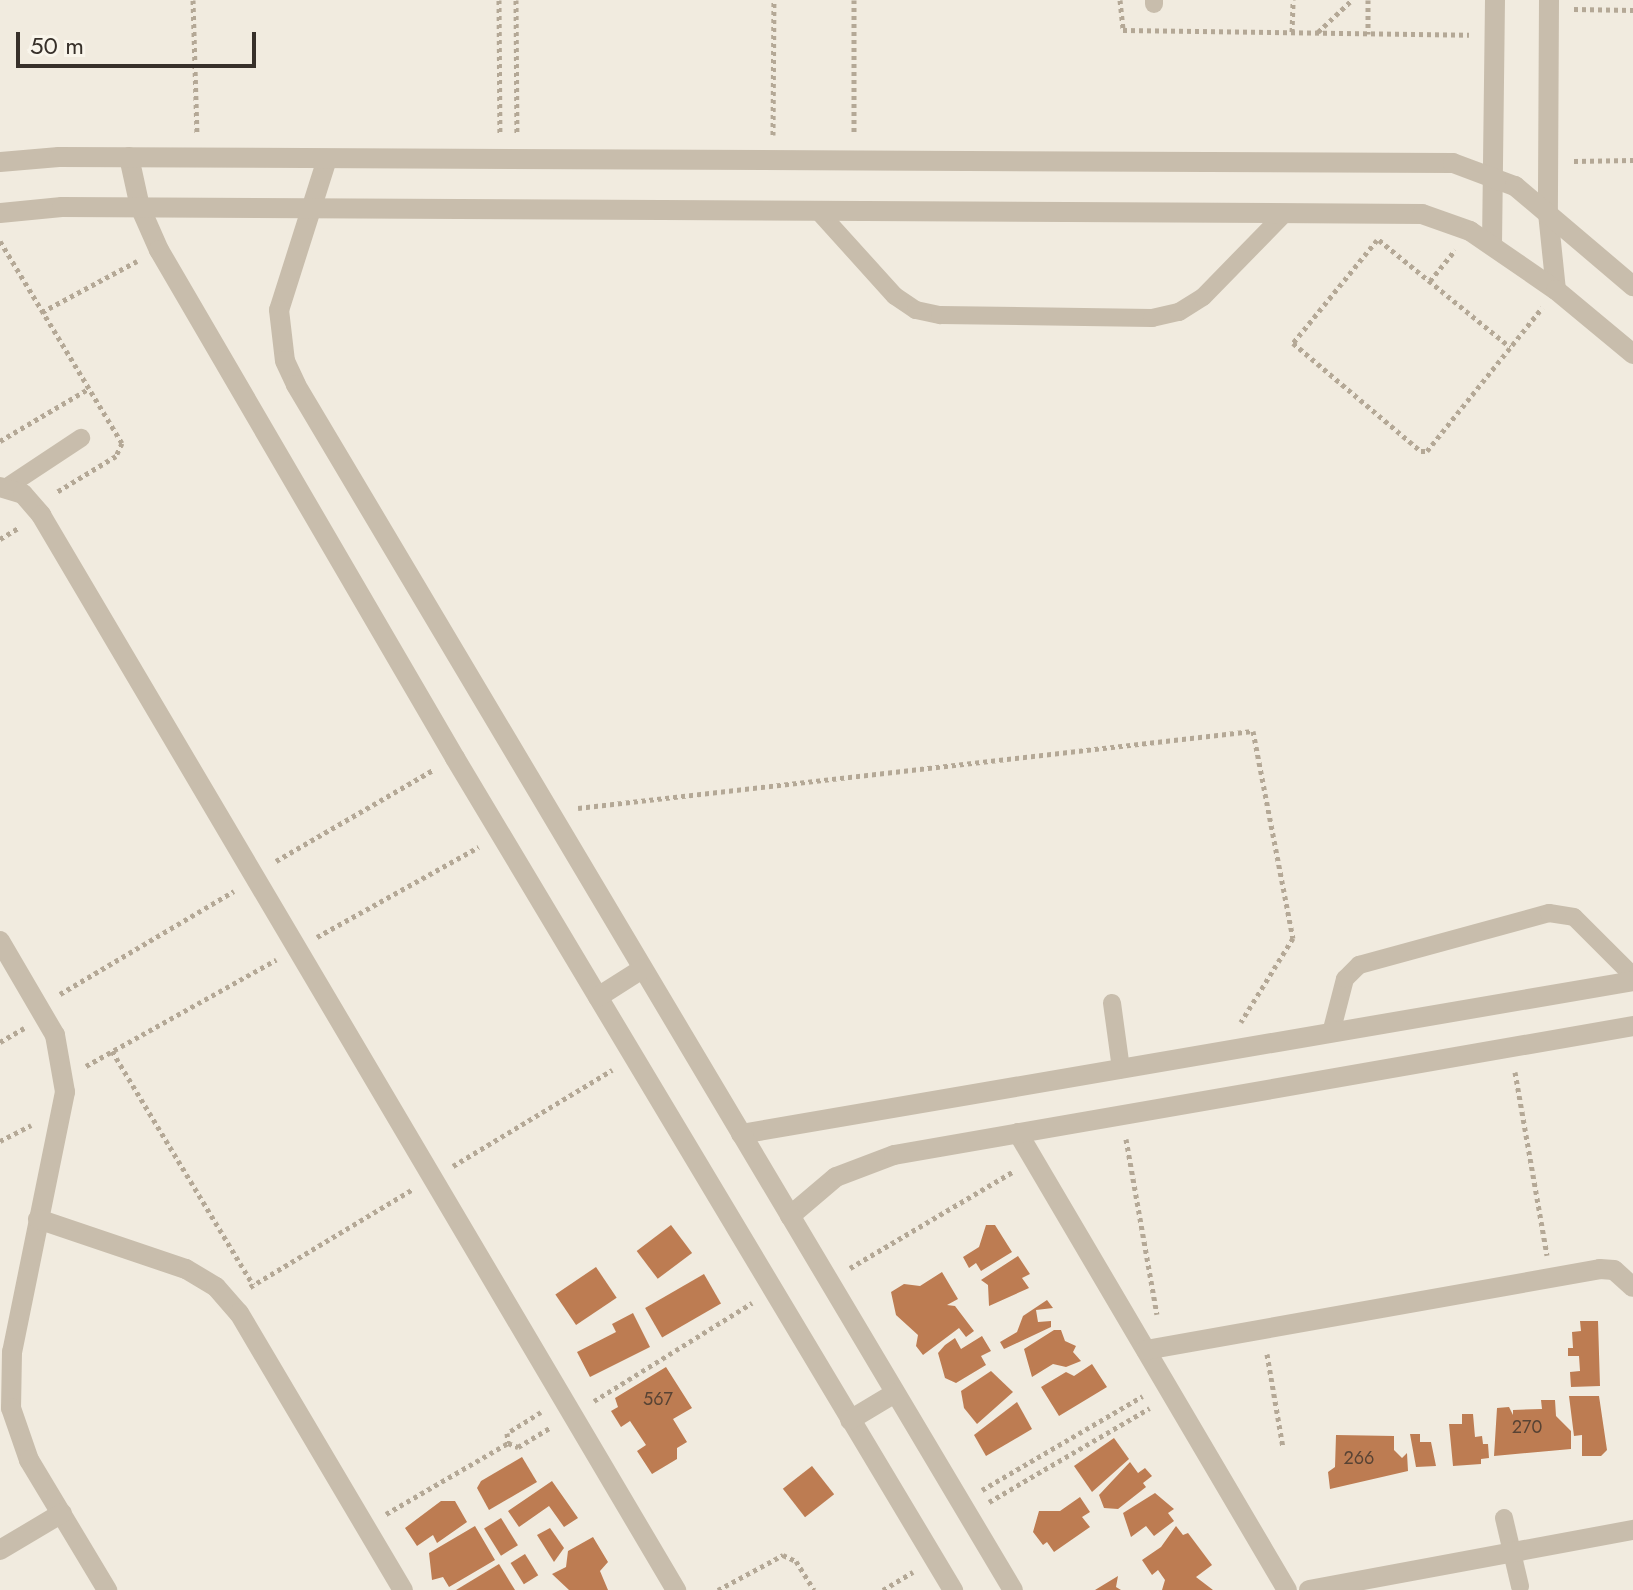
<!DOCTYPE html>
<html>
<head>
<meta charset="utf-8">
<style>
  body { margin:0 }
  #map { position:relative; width:1633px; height:1590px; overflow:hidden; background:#f1ebdf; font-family:Jost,sans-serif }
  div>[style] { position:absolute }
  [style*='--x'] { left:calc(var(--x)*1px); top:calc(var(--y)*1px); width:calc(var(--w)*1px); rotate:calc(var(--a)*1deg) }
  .building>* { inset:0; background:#bd7c52; transform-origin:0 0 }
  .path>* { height:5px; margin-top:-2.5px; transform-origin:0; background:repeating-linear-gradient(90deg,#b4a896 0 4px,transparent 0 8px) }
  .service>* { height:18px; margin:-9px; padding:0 9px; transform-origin:9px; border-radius:9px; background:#c8bdac }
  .minor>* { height:20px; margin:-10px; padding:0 10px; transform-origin:10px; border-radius:10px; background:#c8bdac }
  .tertiary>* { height:20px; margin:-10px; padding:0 10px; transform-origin:10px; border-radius:10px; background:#c8bdac }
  span { translate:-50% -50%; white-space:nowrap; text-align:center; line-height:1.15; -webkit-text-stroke:7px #f9f5eb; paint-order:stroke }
  .number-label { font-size:18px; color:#584334 }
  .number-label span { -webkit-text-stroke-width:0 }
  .scale { position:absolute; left:16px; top:32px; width:240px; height:36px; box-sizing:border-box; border:4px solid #37302a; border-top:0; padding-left:10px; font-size:24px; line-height:28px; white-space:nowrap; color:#37302a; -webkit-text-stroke:6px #f9f5eb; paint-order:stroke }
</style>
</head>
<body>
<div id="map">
  <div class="building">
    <i style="left:671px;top:1225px;width:35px;height:43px;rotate:53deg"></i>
    <i style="clip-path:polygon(986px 1225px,995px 1225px,1012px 1252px,981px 1271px,976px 1263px,969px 1268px,963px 1257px,979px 1247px)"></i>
    <i style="clip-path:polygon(1018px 1256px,1030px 1274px,1022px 1278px,1029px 1288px,989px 1306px,988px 1285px,981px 1280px)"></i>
    <i style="left:596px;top:1267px;width:37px;height:49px;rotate:56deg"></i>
    <i style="clip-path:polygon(942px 1272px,958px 1299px,947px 1305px,955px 1306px,974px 1331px,966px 1337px,959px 1328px,923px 1355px,916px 1346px,918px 1335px,896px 1315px,891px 1292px,904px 1284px,920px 1286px)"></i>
    <i style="left:704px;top:1274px;width:34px;height:68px;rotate:60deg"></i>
    <i style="clip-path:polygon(1047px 1300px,1053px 1308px,1036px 1310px,1038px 1322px,1051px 1321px,1051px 1327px,1004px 1349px,1000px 1342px,1017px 1332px,1023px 1316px)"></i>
    <i style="clip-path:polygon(633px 1313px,650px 1347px,590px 1377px,577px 1352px,616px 1332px,612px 1324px)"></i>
    <i style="clip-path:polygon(1580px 1321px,1598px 1321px,1600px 1386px,1571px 1387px,1570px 1372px,1580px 1371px,1579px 1356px,1568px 1356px,1568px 1348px,1573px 1348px,1572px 1332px,1581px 1331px)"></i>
    <i style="clip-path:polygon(1054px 1330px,1061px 1330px,1065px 1341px,1076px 1346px,1073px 1352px,1081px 1361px,1066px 1367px,1053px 1364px,1032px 1377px,1024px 1349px)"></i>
    <i style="clip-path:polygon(982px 1336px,991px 1351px,981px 1356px,986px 1365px,956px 1383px,945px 1378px,938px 1353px,945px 1345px,955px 1338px,961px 1349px)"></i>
    <i style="clip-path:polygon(1092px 1364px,1107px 1387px,1059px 1416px,1041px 1387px,1066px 1372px,1074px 1376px)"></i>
    <i style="clip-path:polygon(666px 1367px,692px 1408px,673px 1419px,687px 1442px,677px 1448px,677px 1459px,652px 1474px,637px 1451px,646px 1445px,630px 1421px,621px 1427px,611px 1411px,618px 1407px,615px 1398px)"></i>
    <i style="clip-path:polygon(991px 1371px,1013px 1392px,977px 1424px,964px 1408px,961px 1391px)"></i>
    <i style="clip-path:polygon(1569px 1396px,1599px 1396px,1607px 1450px,1601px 1456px,1582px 1456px,1582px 1435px,1574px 1436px)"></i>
    <i style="clip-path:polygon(1541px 1400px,1555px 1400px,1556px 1416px,1571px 1431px,1571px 1449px,1494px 1456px,1497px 1408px,1509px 1407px,1513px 1415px,1513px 1410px,1542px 1409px)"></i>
    <i style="clip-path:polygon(1017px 1402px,1032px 1429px,986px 1456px,974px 1435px)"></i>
    <i style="clip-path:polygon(1462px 1414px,1473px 1414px,1475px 1437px,1482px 1436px,1483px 1444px,1488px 1444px,1489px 1458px,1481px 1459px,1481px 1464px,1453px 1466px,1449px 1424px,1462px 1424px)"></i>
    <i style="clip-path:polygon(1410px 1434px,1420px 1434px,1420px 1442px,1431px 1442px,1436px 1466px,1416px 1467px)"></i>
    <i style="clip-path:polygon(1336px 1435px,1394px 1436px,1394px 1450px,1402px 1458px,1407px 1453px,1408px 1471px,1330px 1489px,1328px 1472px,1335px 1467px)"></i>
    <i style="clip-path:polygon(1114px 1438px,1129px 1459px,1092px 1492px,1074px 1466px)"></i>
    <i style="clip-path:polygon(522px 1457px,537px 1482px,489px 1510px,477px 1488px,481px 1481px)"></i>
    <i style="clip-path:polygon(1130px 1462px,1138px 1473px,1145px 1468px,1152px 1476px,1143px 1483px,1146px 1487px,1118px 1509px,1104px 1508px,1099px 1495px)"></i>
    <i style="left:812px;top:1466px;width:36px;height:37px;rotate:52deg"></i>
    <i style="clip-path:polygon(552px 1481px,578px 1518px,564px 1527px,549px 1506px,519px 1527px,508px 1511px)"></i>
    <i style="clip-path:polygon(1155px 1493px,1174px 1509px,1168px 1513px,1174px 1521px,1154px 1536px,1146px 1526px,1131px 1537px,1123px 1513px)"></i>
    <i style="clip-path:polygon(1080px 1497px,1090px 1512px,1082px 1517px,1090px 1527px,1054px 1552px,1047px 1542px,1043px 1545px,1033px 1532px,1039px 1511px,1060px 1511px)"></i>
    <i style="clip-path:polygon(441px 1501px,455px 1501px,467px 1522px,437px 1543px,433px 1535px,417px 1546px,405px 1528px)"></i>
    <i style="left:501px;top:1518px;width:32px;height:20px;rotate:58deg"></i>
    <i style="clip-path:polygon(475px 1526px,495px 1560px,449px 1587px,443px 1577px,432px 1580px,429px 1553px)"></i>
    <i style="clip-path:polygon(1176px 1526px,1183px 1535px,1188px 1533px,1212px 1565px,1196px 1577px,1213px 1590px,1162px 1590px,1165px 1580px,1158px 1570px,1152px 1575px,1142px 1560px,1161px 1547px)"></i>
    <i style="clip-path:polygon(550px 1528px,564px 1548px,554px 1562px,537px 1535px)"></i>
    <i style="clip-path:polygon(593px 1537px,608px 1562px,600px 1571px,608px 1590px,569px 1590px,552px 1574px,566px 1567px,568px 1551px)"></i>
    <i style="left:525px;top:1554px;width:25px;height:17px;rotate:58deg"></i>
    <i style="clip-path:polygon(499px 1564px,515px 1590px,456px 1590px)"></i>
    <i style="clip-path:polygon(1118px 1576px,1116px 1587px,1121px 1590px,1095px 1590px)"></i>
  </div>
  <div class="path">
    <i style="--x:193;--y:0;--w:135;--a:88.3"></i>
    <i style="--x:499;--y:0;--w:135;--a:89.6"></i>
    <i style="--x:516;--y:0;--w:135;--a:89.6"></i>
    <i style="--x:854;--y:0;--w:135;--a:90"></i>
    <i style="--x:1120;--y:0;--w:30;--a:84"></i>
    <i style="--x:1123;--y:30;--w:346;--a:0.8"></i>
    <i style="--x:1368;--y:0;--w:34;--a:90"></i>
    <i style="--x:1574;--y:9;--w:59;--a:1"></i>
    <i style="--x:1292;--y:32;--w:32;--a:-88"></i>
    <i style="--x:1318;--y:32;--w:47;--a:-43.3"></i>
    <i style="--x:773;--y:135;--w:135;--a:-89.6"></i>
    <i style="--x:1574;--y:161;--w:59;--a:-1"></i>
    <i style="--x:1377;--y:240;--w:133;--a:129.2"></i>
    <i style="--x:1293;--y:343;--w:167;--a:40.2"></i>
    <i style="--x:1421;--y:451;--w:6;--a:0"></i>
    <i style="--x:1427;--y:451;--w:184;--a:-51.2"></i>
    <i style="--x:1379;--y:240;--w:169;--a:39.2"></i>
    <i style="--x:0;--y:241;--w:236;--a:58.9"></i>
    <i style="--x:122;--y:443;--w:14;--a:115"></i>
    <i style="--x:116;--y:456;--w:71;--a:148.8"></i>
    <i style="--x:1430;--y:281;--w:40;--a:-51"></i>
    <i style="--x:42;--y:312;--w:108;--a:-28.2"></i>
    <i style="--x:0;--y:441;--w:104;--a:-30.5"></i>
    <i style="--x:0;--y:539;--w:23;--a:-31"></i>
    <i style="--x:578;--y:808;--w:679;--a:-6.51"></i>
    <i style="--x:1253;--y:731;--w:211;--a:79.1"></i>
    <i style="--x:1293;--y:938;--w:99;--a:121.8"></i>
    <i style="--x:276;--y:861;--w:181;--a:-30.1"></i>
    <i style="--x:317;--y:937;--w:185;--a:-29.1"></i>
    <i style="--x:60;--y:994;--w:202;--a:-30.6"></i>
    <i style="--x:0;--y:1042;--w:28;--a:-30"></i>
    <i style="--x:112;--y:1051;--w:273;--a:58.9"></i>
    <i style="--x:86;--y:1066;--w:218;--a:-29.2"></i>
    <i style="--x:1515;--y:1072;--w:186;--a:80.1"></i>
    <i style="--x:1126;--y:1139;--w:178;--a:80"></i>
    <i style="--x:0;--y:1141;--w:35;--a:-27"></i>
    <i style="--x:453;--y:1166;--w:186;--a:-31.1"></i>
    <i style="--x:850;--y:1268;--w:191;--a:-30.6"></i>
    <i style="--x:250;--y:1287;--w:190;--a:-31"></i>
    <i style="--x:1267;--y:1354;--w:95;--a:80.3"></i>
    <i style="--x:594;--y:1401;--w:186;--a:-31.8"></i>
    <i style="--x:541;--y:1412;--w:40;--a:148"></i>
    <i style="--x:507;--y:1433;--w:10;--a:84"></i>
    <i style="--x:508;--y:1443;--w:11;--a:22"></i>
    <i style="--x:518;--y:1447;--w:39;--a:-31"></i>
    <i style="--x:982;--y:1490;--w:186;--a:-30.3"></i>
    <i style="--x:989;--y:1502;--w:186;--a:-30.3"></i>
    <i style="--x:386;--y:1514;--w:141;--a:-30.2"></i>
    <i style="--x:718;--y:1590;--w:74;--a:-28.3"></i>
    <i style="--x:783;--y:1555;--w:14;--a:25"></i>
    <i style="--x:796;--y:1561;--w:34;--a:58"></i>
    <i style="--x:883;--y:1590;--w:35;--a:-31"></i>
  </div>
  <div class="service">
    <i style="--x:1154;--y:0;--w:4;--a:90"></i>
    <i style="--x:819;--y:212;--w:113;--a:47.9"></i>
    <i style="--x:895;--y:296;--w:25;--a:34"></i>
    <i style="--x:916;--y:310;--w:25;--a:12"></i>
    <i style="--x:940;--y:315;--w:212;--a:0.8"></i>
    <i style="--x:1152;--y:318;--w:28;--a:-13"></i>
    <i style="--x:1179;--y:312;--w:28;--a:-32"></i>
    <i style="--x:1203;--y:297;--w:116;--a:-45.7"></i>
    <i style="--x:7;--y:487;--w:89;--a:-33.5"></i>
    <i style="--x:1112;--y:1003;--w:67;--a:82.2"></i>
    <i style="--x:1331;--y:1033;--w:56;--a:-75.5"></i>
    <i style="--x:1345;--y:979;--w:20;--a:-45"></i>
    <i style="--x:1359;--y:965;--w:197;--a:-15.3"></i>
    <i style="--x:1549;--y:913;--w:25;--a:9"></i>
    <i style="--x:1574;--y:917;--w:83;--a:45"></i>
    <i style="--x:1504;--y:1518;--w:70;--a:76.8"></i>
  </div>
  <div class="minor">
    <i style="--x:1549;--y:0;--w:213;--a:90.3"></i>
    <i style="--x:1548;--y:213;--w:77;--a:84.1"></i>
    <i style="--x:1492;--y:245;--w:245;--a:-89.3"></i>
    <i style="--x:0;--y:487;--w:24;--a:17"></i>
    <i style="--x:23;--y:494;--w:28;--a:49"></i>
    <i style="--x:41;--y:515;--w:1249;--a:59.43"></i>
    <i style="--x:0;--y:941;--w:109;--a:59.7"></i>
    <i style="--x:55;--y:1035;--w:58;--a:80"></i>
    <i style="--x:65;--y:1092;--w:265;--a:101.5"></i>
    <i style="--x:12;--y:1352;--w:56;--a:91"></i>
    <i style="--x:11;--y:1408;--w:55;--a:70.9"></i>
    <i style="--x:29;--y:1460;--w:152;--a:59"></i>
    <i style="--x:1018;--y:1133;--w:530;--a:59.52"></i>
    <i style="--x:741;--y:1134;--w:905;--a:-9.73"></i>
    <i style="--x:790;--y:1216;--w:60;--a:-40.3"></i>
    <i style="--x:836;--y:1177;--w:62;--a:-20.8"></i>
    <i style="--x:894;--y:1155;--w:750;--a:-9.9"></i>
    <i style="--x:38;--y:1219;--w:156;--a:18.7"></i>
    <i style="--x:186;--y:1269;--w:35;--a:31"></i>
    <i style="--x:216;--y:1287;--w:35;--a:49"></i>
    <i style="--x:239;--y:1313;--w:322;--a:59.4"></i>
    <i style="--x:1146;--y:1350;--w:461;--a:-10.1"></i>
    <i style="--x:1600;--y:1269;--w:14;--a:4"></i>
    <i style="--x:1614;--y:1270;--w:25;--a:42"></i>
    <i style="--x:0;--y:1550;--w:72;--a:-30.8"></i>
    <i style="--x:1309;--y:1590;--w:330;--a:-10.5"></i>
  </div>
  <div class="tertiary">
    <i style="--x:129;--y:157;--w:51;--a:77.6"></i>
    <i style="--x:140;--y:207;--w:47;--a:66.2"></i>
    <i style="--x:159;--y:250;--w:588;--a:59.77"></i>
    <i style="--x:455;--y:758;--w:970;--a:59.1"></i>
    <i style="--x:327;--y:159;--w:158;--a:107.6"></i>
    <i style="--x:279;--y:310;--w:51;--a:83.3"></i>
    <i style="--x:285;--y:361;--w:26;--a:65"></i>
    <i style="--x:296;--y:385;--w:1402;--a:59.25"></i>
    <i style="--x:0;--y:162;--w:59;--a:-4.8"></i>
    <i style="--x:59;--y:157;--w:1394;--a:0.25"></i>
    <i style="--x:1453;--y:163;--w:66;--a:20.4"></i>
    <i style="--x:1515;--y:186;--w:155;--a:40.3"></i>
    <i style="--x:0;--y:213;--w:62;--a:-5.5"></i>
    <i style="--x:62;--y:207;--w:1360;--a:0.29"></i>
    <i style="--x:1422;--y:214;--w:51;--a:19.5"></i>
    <i style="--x:1470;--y:231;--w:104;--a:34.5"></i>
    <i style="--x:1556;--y:290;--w:100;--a:39.7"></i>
    <i style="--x:598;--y:997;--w:52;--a:-32.5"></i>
    <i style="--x:850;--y:1420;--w:52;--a:-31"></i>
  </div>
  <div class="number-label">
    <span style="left:658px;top:1399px">567</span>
    <span style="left:1527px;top:1427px">270</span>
    <span style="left:1359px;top:1458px">266</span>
  </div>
  <div class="scale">50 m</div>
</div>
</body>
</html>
